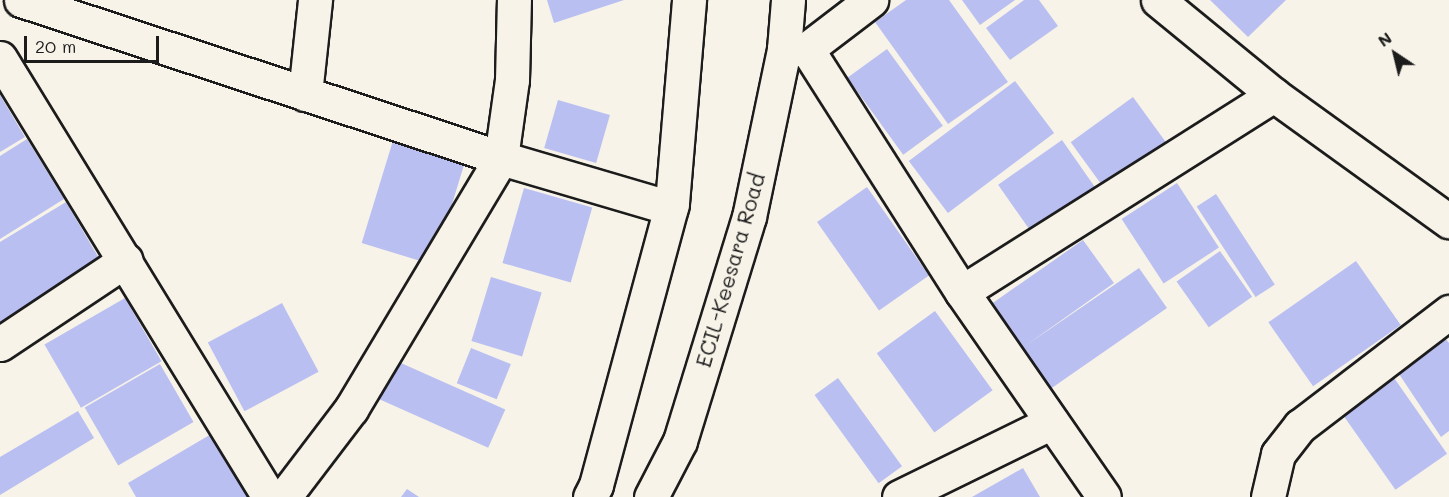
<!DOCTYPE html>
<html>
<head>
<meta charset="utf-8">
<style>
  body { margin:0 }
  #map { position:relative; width:1449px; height:497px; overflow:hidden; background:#f7f3e8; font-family:Mali,sans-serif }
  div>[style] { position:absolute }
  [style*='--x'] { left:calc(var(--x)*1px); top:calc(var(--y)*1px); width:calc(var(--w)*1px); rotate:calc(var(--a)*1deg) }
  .building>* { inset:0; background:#babff1; transform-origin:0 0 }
  .roads { filter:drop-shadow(2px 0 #1c1c1c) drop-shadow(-2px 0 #1c1c1c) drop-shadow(0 2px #1c1c1c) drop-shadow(0 -2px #1c1c1c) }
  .minor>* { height:33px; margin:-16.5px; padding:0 16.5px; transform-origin:16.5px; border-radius:16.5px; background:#f7f3e8 }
  .primary>* { height:33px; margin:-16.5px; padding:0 16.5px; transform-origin:16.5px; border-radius:16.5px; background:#f7f3e8 }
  span { translate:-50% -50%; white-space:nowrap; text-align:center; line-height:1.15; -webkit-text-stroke:4.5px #f7f3e8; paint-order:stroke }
  .street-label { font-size:21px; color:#1c1c1c }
  .north { position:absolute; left:1365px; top:24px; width:60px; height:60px; -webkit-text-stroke:4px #f7f3e8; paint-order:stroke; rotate:325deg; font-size:16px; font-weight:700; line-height:24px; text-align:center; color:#1c1c1c }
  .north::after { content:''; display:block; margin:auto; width:21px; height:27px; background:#1c1c1c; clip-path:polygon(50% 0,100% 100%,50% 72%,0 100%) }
  .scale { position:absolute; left:24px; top:36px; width:135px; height:27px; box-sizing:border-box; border:3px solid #1c1c1c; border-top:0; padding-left:8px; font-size:18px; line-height:21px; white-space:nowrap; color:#1c1c1c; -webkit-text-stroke:4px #f7f3e8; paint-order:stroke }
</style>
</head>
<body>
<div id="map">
  <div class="building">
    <i style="clip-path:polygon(547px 0,624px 0,554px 23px)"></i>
    <i style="clip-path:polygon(906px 0,949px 0,1008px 82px,948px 124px,875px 22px)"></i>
    <i style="clip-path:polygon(962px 0,1015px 0,980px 25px)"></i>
    <i style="clip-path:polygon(1024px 0,1039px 0,1058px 26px,1010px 60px,986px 28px)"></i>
    <i style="clip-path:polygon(1210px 0,1286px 0,1248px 37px)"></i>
    <i style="left:887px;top:49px;width:95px;height:49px;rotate:54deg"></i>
    <i style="left:1015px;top:81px;width:65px;height:133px;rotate:53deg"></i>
    <i style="clip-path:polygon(0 95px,25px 137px,0 152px)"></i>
    <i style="left:1133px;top:97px;width:61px;height:77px;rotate:54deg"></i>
    <i style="left:558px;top:100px;width:54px;height:50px;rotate:16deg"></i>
    <i style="left:395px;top:134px;width:75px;height:114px;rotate:17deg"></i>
    <i style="clip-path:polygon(27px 139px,64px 199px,0 239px,0 156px)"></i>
    <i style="left:1062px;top:140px;width:64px;height:78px;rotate:55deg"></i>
    <i style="left:1177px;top:183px;width:77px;height:66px;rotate:57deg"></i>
    <i style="left:867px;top:187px;width:108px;height:61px;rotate:55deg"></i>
    <i style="left:524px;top:188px;width:71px;height:78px;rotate:16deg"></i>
    <i style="left:1216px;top:194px;width:108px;height:23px;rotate:57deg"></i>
    <i style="clip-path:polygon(66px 202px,103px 265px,0 326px,0 242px)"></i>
    <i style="clip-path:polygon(1083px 240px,1114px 283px,1025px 346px,1139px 268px,1167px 308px,1046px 392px,987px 307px)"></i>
    <i style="left:1220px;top:251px;width:56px;height:53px;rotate:55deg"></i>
    <i style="left:1356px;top:261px;width:78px;height:107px;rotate:55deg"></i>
    <i style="left:491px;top:277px;width:53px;height:67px;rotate:17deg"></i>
    <i style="left:125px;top:298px;width:73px;height:93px;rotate:60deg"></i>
    <i style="left:282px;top:303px;width:78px;height:84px;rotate:62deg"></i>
    <i style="left:935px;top:311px;width:98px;height:72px;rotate:54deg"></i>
    <i style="clip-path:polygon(1445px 338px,1449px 343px,1449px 431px,1441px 437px,1397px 371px)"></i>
    <i style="left:471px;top:348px;width:43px;height:38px;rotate:22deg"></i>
    <i style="left:392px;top:359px;width:124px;height:42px;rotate:24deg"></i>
    <i style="left:160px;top:364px;width:67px;height:87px;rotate:60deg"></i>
    <i style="left:1392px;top:375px;width:96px;height:63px;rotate:55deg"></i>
    <i style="left:838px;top:378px;width:109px;height:29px;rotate:54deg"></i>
    <i style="clip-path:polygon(78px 411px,94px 438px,0 495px,0 457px)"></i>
    <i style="clip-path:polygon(213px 433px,251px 497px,136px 497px,128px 483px)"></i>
    <i style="clip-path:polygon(1023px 468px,1040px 497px,972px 497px)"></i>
    <i style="clip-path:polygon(407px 489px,419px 497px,401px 497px)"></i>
  </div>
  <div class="roads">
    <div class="minor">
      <i style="--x:21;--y:0;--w:505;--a:18.22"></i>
      <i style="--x:501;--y:158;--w:177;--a:16.4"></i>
      <i style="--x:1158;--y:0;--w:150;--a:39.3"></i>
      <i style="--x:1274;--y:95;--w:216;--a:35.8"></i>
      <i style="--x:784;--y:49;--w:23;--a:0"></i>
      <i style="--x:807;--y:49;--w:288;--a:57.5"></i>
      <i style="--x:962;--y:292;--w:249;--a:55.3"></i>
      <i style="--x:807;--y:49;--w:81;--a:-37.4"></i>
      <i style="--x:0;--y:58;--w:515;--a:58.5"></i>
      <i style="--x:305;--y:94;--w:95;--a:-83.9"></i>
      <i style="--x:962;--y:292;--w:369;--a:-32.3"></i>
      <i style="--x:0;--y:344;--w:151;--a:-33.7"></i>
      <i style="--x:284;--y:497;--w:111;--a:-52.7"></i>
      <i style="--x:351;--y:409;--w:292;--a:-59.1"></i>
      <i style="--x:501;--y:158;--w:79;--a:-82"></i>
      <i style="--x:512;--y:80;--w:80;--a:-88.6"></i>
      <i style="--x:899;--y:497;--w:170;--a:-26.1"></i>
      <i style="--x:1268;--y:497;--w:44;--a:-76.9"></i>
      <i style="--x:1278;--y:454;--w:36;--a:-52"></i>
      <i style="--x:1300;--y:426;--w:188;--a:-37.4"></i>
    </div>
    <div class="primary">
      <i style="--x:590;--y:497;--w:13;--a:-63"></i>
      <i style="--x:596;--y:485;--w:292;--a:-74.9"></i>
      <i style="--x:672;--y:203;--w:204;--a:-85.2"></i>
      <i style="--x:651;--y:497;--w:63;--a:-62.6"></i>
      <i style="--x:680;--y:441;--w:234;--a:-72.9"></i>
      <i style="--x:749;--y:217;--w:172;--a:-78.2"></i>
      <i style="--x:784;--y:49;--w:49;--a:-85.3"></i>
    </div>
  </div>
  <div class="street-label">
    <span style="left:730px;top:270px;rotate:-74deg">ECIL-Keesara Road</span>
  </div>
  <div class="north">N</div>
  <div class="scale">20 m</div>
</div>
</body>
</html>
